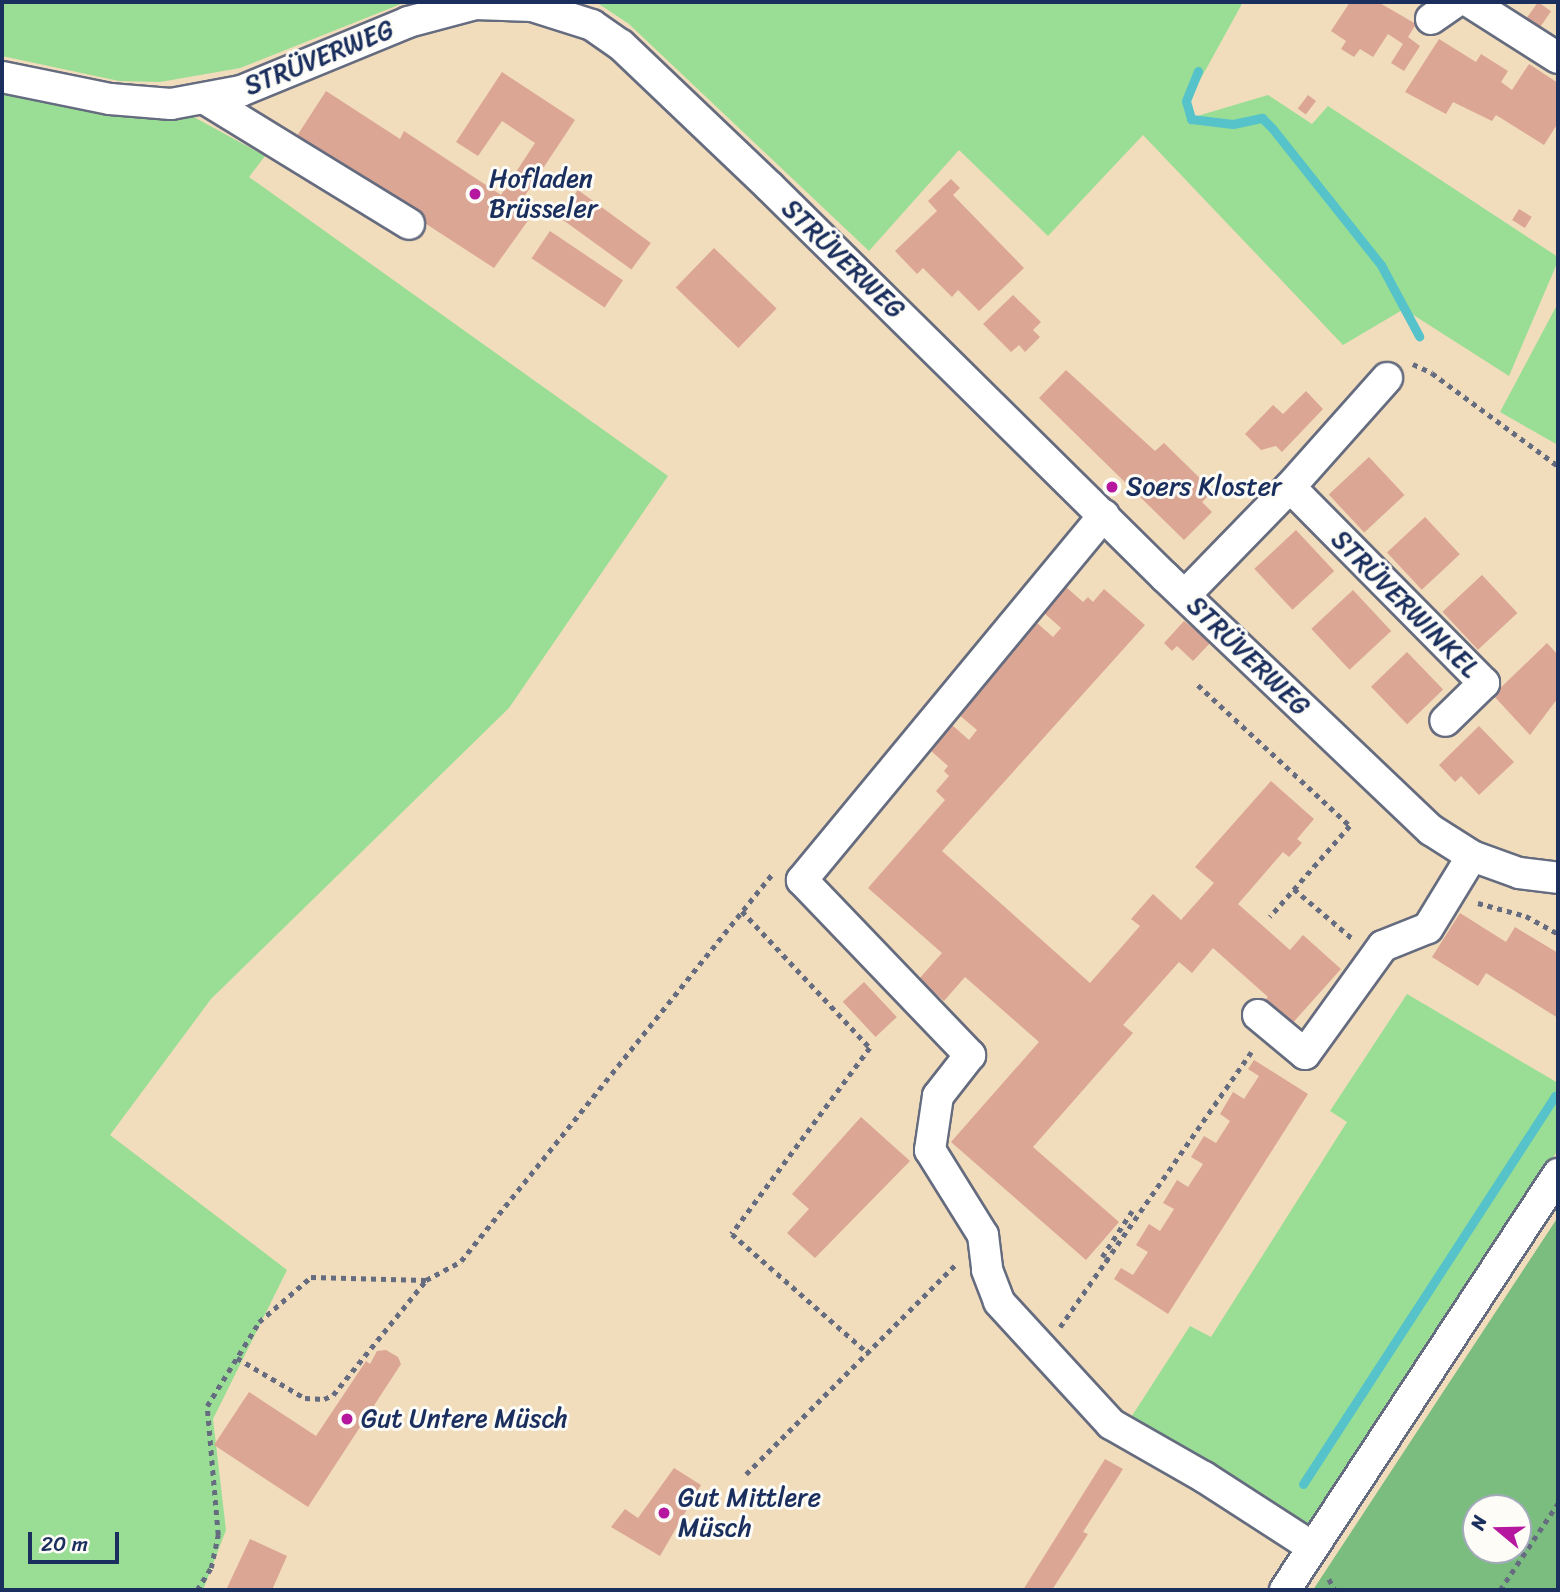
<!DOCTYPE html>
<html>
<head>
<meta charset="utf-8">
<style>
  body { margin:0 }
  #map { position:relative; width:1560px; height:1592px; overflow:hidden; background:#f1dcbc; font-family:Sriracha,sans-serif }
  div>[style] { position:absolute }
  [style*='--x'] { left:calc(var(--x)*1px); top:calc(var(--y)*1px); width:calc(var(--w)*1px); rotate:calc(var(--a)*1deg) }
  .green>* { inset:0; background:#9ade96 }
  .forest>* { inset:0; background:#7bbd7f }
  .stream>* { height:9px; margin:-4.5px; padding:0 4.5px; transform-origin:4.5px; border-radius:4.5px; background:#55c3c9 }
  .building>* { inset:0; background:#dca695; transform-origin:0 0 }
  .path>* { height:4.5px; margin-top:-2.25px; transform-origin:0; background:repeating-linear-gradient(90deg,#666c7f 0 5px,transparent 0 10px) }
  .roads { filter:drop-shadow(2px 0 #666c7f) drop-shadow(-2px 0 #666c7f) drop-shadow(0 2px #666c7f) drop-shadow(0 -2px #666c7f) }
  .minor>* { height:30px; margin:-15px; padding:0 15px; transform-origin:15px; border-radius:15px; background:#fff }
  .dots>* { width:19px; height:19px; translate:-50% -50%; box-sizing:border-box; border:4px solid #fdfcf7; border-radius:50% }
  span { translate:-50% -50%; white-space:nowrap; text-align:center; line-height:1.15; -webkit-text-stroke:6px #fdfcf7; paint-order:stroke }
  .street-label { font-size:26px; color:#1b2f5e }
  .poi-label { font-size:26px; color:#1b2f5e }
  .left { translate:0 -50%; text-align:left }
  .frame { position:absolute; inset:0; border:4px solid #1b2f5e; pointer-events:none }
  .north { position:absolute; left:1462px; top:1494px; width:70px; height:70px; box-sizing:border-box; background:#fdfcf7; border:2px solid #a3aaba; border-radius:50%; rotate:289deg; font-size:19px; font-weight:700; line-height:28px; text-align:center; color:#1b2f5e }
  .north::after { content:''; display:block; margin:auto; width:24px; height:32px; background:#b5179e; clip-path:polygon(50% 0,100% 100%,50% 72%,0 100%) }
  .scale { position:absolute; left:28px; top:1532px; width:91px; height:32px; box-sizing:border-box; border:4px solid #1b2f5e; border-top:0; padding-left:9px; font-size:21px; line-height:24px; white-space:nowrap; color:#1b2f5e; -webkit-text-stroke:5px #fdfcf7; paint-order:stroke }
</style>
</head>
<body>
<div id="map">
  <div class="green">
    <i style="clip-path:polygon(2px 2px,406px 2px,240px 68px,160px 82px,119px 81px,2px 56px)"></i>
    <i style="clip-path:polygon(596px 2px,1243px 2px,1189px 100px,1194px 117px,1268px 95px,1312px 124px,1328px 106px,1558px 257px,1558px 261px,1509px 376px,1404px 309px,1343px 345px,1143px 135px,1048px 236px,959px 150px,869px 251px,629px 24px)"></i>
    <i style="clip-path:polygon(2px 92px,149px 119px,192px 116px,265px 156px,249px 177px,668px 476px,509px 708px,211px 999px,110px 1135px,287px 1270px,213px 1419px,226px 1530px,203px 1590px,2px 1590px)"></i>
    <i style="clip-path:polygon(1558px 303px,1558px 445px,1500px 412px)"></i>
    <i style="clip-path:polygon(1407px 994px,1558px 1083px,1558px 1150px,1309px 1531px,1128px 1422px,1190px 1326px,1211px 1337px,1347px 1122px,1330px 1111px)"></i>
  </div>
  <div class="forest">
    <i style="clip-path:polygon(evenodd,1558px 1217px,1558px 1590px,1313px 1590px,1558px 1217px,1476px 1508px,1518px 1508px,1518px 1550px,1476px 1550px,1476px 1508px)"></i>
  </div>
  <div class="stream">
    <i style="--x:1198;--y:71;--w:32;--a:112"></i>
    <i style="--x:1186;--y:101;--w:19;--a:74"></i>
    <i style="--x:1191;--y:119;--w:42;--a:6.8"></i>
    <i style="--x:1233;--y:124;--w:30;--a:-12"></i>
    <i style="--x:1262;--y:118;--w:14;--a:45"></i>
    <i style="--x:1272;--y:128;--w:175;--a:51.5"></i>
    <i style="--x:1381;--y:265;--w:81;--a:61.8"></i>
    <i style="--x:1303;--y:1484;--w:463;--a:-57"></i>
  </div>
  <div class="building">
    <i style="clip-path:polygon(1350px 2px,1378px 2px,1416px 24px,1408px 37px,1420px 46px,1404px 71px,1391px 63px,1403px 44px,1388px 34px,1373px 57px,1360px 49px,1354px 57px,1341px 49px,1346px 41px,1331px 31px)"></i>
    <i style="left:1538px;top:2px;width:16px;height:26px;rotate:35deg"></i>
    <i style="clip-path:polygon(1439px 39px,1476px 62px,1481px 54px,1508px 71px,1501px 82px,1512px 90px,1529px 64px,1558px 83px,1558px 123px,1544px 145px,1496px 115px,1492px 121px,1453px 102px,1446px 114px,1405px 92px)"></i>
    <i style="clip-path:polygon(502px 72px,575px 120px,518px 206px,532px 215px,494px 268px,295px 139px,326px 91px,400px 139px,404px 131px,501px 195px,535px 143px,502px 121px,478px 156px,456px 142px)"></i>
    <i style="left:1308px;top:95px;width:10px;height:17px;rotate:37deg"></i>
    <i style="clip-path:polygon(951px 179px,960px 188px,953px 195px,1024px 268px,979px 311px,958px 290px,952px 297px,923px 268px,917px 274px,895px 251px,937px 211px,928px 201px)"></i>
    <i style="left:578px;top:190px;width:90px;height:33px;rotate:36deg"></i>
    <i style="left:1519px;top:209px;width:15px;height:13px;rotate:32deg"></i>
    <i style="left:550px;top:231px;width:88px;height:33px;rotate:34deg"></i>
    <i style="left:714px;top:248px;width:87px;height:55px;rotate:44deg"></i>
    <i style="clip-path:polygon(1013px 295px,1041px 322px,1033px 330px,1040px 337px,1025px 352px,1019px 345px,1011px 352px,983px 324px)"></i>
    <i style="clip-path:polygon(1066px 370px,1155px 451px,1164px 443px,1213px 491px,1202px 502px,1212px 512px,1184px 540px,1039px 398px)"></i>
    <i style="clip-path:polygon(1306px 391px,1323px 409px,1282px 452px,1276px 446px,1261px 450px,1245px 434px,1273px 405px,1283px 414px)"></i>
    <i style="left:1369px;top:457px;width:52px;height:55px;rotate:47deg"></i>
    <i style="left:1425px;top:517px;width:51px;height:52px;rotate:47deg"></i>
    <i style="left:1296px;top:530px;width:56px;height:57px;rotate:47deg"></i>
    <i style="left:1482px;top:575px;width:52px;height:54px;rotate:47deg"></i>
    <i style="clip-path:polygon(1057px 579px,1083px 602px,1088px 597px,1093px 602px,1104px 589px,1145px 625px,942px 851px,1090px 983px,1140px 926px,1131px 919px,1153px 894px,1181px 920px,1214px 883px,1195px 867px,1271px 781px,1314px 819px,1297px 839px,1302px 843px,1289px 857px,1283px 852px,1238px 904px,1290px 950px,1303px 935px,1341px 969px,1289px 1027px,1262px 1003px,1268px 997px,1213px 948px,1192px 973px,1179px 962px,1123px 1025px,1133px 1033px,1033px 1147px,1119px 1222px,1086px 1260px,951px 1142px,1039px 1042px,965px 977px,944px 1001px,919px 979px,942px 953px,868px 888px,945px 800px,936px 791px,949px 776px,944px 771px,948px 766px,921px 742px,943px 717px,969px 740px,977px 730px,958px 714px,1037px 623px,1053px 637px,1061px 628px,1034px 604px)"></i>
    <i style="left:1353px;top:590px;width:56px;height:57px;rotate:47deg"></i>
    <i style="clip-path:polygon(1184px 621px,1211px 642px,1193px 661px,1177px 646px,1172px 651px,1164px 643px)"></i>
    <i style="clip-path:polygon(1547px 643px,1558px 655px,1558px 698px,1530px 735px,1493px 695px)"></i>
    <i style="left:1407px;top:652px;width:52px;height:50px;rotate:46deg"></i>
    <i style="clip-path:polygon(1479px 726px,1514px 762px,1479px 795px,1461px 776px,1455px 782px,1439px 765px)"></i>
    <i style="clip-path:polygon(1460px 913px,1506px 942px,1515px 927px,1558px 953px,1558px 1018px,1486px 973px,1478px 986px,1432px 957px)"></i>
    <i style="left:864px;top:982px;width:48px;height:29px;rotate:47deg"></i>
    <i style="clip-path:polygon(1254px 1060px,1308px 1094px,1168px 1314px,1114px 1279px,1121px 1268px,1133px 1275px,1148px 1252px,1136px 1245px,1149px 1224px,1160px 1231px,1174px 1209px,1163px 1203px,1177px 1180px,1188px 1187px,1203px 1164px,1191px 1157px,1204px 1136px,1216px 1143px,1230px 1121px,1220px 1114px,1233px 1092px,1244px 1099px,1259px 1076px,1248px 1069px)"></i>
    <i style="clip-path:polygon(861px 1117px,910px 1161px,815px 1258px,787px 1233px,809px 1209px,792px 1194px)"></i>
    <i style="clip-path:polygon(386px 1350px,398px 1357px,401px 1364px,308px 1507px,214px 1445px,249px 1392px,316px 1436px,366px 1361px,370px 1364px,377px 1351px)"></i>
    <i style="clip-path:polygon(1105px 1459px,1123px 1469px,1083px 1532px,1088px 1534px,1052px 1590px,1023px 1590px)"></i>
    <i style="clip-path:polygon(674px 1468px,701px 1485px,660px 1556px,611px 1527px,625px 1509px,638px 1518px)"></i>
    <i style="clip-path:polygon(250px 1539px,287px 1556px,272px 1590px,226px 1590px)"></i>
  </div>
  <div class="path">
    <i style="--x:1413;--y:364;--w:21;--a:25"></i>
    <i style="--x:1432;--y:373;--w:157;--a:36.4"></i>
    <i style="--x:1198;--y:685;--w:207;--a:42.8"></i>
    <i style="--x:1350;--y:826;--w:121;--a:131.3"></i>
    <i style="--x:1294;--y:889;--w:77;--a:40.3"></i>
    <i style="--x:1478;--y:903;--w:50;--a:15.2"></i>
    <i style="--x:1526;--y:916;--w:37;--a:29"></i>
    <i style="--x:742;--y:911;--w:187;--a:46.9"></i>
    <i style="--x:870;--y:1048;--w:232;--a:126.6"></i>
    <i style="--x:732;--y:1234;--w:182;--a:41.2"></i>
    <i style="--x:1109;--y:1262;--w:9;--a:-144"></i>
    <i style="--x:1102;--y:1257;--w:55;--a:-56.9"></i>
    <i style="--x:1060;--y:1327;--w:335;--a:-55.2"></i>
    <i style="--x:237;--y:1358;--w:79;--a:30.5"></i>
    <i style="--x:305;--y:1398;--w:19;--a:3"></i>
    <i style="--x:324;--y:1399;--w:10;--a:-24"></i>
    <i style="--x:333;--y:1395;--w:148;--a:-51"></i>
    <i style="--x:746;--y:1474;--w:297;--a:-45"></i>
    <i style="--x:1329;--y:1579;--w:13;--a:61"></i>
    <i style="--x:197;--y:1590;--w:26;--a:-58"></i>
    <i style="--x:211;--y:1568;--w:34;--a:-78"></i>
    <i style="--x:218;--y:1535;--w:129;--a:-94.9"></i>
    <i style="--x:207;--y:1406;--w:99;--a:-58.2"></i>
    <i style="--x:259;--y:1322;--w:69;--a:-40.9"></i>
    <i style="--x:311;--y:1277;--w:115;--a:1.5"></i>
    <i style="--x:426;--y:1280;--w:40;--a:-28"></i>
    <i style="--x:461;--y:1261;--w:496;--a:-51.2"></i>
    <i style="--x:1500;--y:1590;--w:105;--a:-56.3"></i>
  </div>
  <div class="roads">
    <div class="minor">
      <i style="--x:1470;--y:2;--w:104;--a:32.5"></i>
      <i style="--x:1431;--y:19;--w:29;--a:-35"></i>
      <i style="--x:2;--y:77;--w:110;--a:11.5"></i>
      <i style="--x:110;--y:99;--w:61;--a:4.7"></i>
      <i style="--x:171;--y:104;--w:71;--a:-10.5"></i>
      <i style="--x:241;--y:91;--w:181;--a:-22.4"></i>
      <i style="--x:408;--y:22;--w:69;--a:-15"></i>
      <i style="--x:475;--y:4;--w:57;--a:2"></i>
      <i style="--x:532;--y:6;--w:63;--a:17.6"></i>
      <i style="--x:592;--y:25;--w:35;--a:35"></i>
      <i style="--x:621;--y:45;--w:204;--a:43.6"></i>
      <i style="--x:769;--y:186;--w:557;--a:44.64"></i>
      <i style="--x:1165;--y:577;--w:367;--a:43.6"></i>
      <i style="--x:1431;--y:830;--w:49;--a:32.4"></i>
      <i style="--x:1472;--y:856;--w:50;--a:19.9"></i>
      <i style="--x:1519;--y:873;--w:39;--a:7"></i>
      <i style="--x:207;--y:100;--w:237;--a:31.5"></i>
      <i style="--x:1290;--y:487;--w:146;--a:-48.3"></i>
      <i style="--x:1104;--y:515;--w:474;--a:129.6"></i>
      <i style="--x:802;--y:880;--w:243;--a:46.2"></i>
      <i style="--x:970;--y:1055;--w:52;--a:128"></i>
      <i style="--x:938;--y:1096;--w:55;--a:98.4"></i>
      <i style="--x:930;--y:1150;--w:100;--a:58.1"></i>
      <i style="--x:983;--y:1235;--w:35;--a:83"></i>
      <i style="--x:987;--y:1270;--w:34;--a:69"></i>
      <i style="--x:999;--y:1302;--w:166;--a:47.4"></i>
      <i style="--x:1111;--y:1424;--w:107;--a:29.7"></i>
      <i style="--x:1204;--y:1477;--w:129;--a:32.9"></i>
      <i style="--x:1185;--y:595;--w:151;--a:-45.8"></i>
      <i style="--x:1290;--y:487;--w:276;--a:45.3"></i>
      <i style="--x:1484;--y:683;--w:54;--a:135.7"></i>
      <i style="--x:1258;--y:1015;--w:61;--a:39.7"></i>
      <i style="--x:1305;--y:1054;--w:133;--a:-54.2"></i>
      <i style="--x:1383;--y:946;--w:48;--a:-21.8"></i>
      <i style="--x:1428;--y:928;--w:84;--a:-58.6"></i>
      <i style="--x:1285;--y:1590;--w:498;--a:-56.7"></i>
    </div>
  </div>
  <div class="dots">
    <i style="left:475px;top:194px;background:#b5179e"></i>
    <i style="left:1112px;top:487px;background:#b5179e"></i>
    <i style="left:347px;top:1419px;background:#b5179e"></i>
    <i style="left:664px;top:1513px;background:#b5179e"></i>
  </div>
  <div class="street-label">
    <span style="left:319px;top:58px;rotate:-22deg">STRÜVERWEG</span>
    <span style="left:843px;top:259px;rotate:44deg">STRÜVERWEG</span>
    <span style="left:1405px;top:604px;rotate:45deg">STRÜVERWINKEL</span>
    <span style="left:1248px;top:656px;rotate:44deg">STRÜVERWEG</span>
  </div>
  <div class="poi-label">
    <span class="left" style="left:489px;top:194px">Hofladen<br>Brüsseler</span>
    <span class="left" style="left:1126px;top:487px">Soers Kloster</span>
    <span class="left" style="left:361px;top:1419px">Gut Untere Müsch</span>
    <span class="left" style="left:678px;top:1513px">Gut Mittlere<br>Müsch</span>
  </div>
  <div class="frame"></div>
  <div class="north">N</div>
  <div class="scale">20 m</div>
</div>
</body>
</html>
